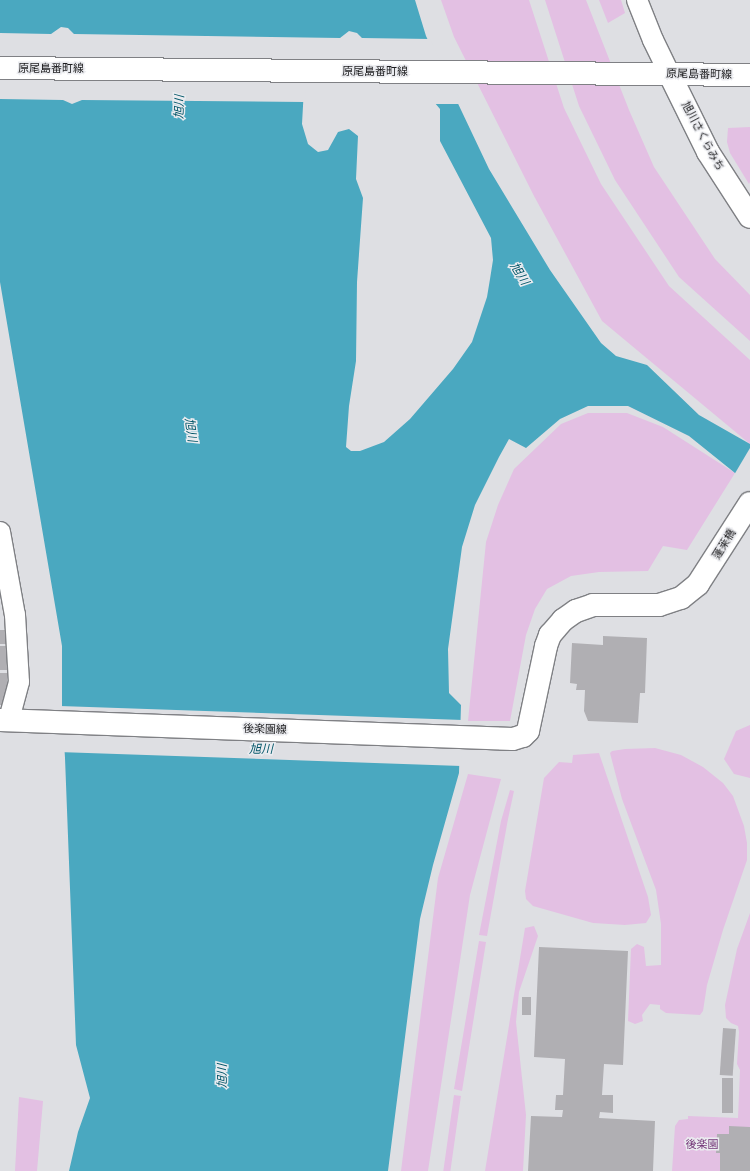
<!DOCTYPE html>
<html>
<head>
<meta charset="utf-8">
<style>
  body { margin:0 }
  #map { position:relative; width:750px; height:1171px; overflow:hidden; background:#dedfe3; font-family:"Asap Condensed","Noto Sans JP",sans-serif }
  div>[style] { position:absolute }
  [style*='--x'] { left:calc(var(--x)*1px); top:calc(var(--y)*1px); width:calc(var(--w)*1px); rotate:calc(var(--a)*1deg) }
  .green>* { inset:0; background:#e3c0e3; transform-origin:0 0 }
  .water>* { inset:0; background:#4aa8c0 }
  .pier>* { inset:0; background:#dedfe3; transform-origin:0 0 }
  .building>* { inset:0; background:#b0afb3; transform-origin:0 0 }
  .roads { filter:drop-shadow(1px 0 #7f8084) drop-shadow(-1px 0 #7f8084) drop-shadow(0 1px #7f8084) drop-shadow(0 -1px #7f8084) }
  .minor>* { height:20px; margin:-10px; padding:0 10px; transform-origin:10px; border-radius:10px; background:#fff }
  .tertiary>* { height:22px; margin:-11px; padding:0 11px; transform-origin:11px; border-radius:11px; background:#fff }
  .secondary>* { height:22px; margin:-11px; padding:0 11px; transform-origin:11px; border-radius:11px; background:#fff }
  span { translate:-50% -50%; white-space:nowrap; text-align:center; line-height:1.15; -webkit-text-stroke:3px #ebecf0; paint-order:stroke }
  .street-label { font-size:11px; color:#1c1c1e }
  .park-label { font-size:11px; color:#743678 }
  .water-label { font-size:12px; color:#045769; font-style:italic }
</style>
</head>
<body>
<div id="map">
  <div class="green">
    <i style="clip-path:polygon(441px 0,529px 0,564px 108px,601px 184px,669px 286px,750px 360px,750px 444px,602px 321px,534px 196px,454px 37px)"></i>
    <i style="clip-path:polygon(545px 0,586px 0,629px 110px,654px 167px,715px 259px,750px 295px,750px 341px,679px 277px,615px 180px,579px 106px)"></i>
    <i style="clip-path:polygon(599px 0,621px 0,625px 13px,608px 23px)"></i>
    <i style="clip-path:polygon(750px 127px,750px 182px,749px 184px,730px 153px,727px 142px,728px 128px)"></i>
    <i style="clip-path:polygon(588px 413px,627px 413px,663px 427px,735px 473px,687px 550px,663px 546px,648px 571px,599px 572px,571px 576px,547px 589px,535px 609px,526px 635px,510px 721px,468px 721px,486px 542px,498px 505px,514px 469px,561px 424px)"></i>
    <i style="clip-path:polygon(750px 725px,750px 778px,734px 774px,724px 759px,736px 731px)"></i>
    <i style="clip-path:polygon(655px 748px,681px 755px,703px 767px,723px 783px,733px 796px,744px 826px,747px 843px,747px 860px,723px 930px,707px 985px,703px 1011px,700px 1015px,666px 1013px,660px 1009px,660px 1005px,650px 1004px,642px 1015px,643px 1021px,635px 1024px,628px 1021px,631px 949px,637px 944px,644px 947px,646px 966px,661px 965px,661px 924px,656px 890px,622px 799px,610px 753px,612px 751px,625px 749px)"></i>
    <i style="clip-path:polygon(599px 753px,648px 897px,651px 915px,646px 923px,625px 925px,593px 923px,533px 906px,526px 899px,525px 891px,544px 778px,559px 762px,572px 763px,573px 755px)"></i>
    <i style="clip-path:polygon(468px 774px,501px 779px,470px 895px,428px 1171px,401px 1171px,438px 878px)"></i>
    <i style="clip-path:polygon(510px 790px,514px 791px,508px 819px,487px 936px,479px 935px,501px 821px)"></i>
    <i style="clip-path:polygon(750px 913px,750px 1171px,672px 1171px,675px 1126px,679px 1120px,688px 1119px,688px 1116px,738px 1118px,740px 1070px,737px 1064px,739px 1032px,738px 1026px,731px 1023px,726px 1018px,725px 1005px,737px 949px)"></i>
    <i style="clip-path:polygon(534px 926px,538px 936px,519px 992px,516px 1022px,526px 1115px,523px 1171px,485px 1171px,525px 928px)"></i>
    <i style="clip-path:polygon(479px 941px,486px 942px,462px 1091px,454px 1089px)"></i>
    <i style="left:454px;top:1095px;width:7px;height:77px;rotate:8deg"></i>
    <i style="clip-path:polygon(19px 1097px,43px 1101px,37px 1171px,15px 1171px)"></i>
  </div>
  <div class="water">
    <i style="clip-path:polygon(evenodd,0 0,415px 0,426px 36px,489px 169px,550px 270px,601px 343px,616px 356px,647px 365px,699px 415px,750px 444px,750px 482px,735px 473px,689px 436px,628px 406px,588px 406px,560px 419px,526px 448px,509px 439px,499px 457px,475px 505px,462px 547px,448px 649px,449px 693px,461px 705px,459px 773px,433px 865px,420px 919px,388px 1171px,69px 1171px,78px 1132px,90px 1098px,76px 1045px,65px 758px,62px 709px,62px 646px,0 282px,0 0,308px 80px,398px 81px,423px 89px,440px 109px,440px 141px,491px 238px,493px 260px,490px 279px,487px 297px,472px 342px,453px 369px,410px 419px,384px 442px,360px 451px,351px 451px,346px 447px,349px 406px,356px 361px,357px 282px,363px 198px,356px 179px,358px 136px,349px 129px,338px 132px,328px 150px,318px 152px,308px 144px,302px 124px,304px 88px,308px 80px)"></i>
  </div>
  <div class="pier">
    <i style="clip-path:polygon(61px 27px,68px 28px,74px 34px,340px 38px,349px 31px,357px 33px,362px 38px,430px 39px,461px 104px,433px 104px,422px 90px,398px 83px,309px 82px,306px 89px,305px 102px,82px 100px,72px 104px,63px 100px,0 99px,0 33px,51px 34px)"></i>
    <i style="clip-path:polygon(750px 448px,750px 484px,734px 475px)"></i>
    <i style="left:60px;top:706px;width:403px;height:46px;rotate:2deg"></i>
  </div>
  <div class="building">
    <i style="left:0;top:630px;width:7px;height:14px"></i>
    <i style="clip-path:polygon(603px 636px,647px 638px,645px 693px,640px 693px,638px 723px,588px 721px,584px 711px,585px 690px,576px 690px,577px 684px,570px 683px,572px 643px,603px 645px)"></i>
    <i style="left:0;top:646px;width:7px;height:24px"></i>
    <i style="left:0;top:673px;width:7px;height:32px"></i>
    <i style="clip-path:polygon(539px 947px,628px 951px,623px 1065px,604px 1064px,602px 1095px,613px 1095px,613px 1113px,600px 1112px,599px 1118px,655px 1121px,653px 1171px,528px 1171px,531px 1116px,562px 1117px,563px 1110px,555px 1110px,556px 1095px,563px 1095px,565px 1059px,534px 1057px)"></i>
    <i style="left:522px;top:997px;width:9px;height:18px"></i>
    <i style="left:723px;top:1028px;width:13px;height:47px;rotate:4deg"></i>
    <i style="left:722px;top:1078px;width:11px;height:35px"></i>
    <i style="clip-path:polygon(729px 1126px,750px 1127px,750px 1171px,720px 1171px,720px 1153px,716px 1153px,717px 1134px,729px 1134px)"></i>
  </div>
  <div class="roads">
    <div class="minor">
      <i style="--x:637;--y:0;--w:43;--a:68.2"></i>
      <i style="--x:653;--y:40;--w:39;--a:64"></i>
      <i style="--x:0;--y:532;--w:84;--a:79.8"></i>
      <i style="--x:15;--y:615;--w:67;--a:86.6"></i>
      <i style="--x:19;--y:682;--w:39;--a:105"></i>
    </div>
    <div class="tertiary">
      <i style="--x:670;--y:75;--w:86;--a:63.7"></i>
      <i style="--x:708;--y:152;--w:77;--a:57.1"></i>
      <i style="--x:528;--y:731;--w:87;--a:-78"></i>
      <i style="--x:546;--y:646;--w:12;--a:-70"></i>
      <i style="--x:550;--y:635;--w:20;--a:-49"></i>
      <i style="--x:563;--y:620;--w:16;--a:-35"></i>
      <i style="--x:576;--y:611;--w:18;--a:-19"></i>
      <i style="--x:593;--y:605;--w:66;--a:0"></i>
      <i style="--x:659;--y:605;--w:23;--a:-18"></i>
      <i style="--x:681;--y:598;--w:22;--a:-39"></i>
      <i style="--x:698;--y:584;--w:96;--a:-57.3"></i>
    </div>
    <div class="secondary">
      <i style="--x:0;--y:68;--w:750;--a:0.53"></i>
      <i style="--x:0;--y:720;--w:513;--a:2.12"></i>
      <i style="--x:513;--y:739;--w:10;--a:-17"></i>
      <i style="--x:523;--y:736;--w:7;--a:-45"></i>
    </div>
  </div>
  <div class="street-label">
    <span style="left:51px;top:68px">原尾島番町線</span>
    <span style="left:375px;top:71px">原尾島番町線</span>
    <span style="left:699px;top:74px;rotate:1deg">原尾島番町線</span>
    <span style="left:703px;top:136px;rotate:62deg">旭川さくらみち</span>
    <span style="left:724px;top:544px;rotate:-58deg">蓬莱橋</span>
    <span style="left:265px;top:729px;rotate:2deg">後楽園線</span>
  </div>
  <div class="park-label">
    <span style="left:702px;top:1144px">後楽園</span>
  </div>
  <div class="water-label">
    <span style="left:180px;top:107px;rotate:-88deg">旭川</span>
    <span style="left:519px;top:274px;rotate:58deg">旭川</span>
    <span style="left:190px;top:430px;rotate:82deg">旭川</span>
    <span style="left:261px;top:750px">旭川</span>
    <span style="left:223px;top:1076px;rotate:-89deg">旭川</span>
  </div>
</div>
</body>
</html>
